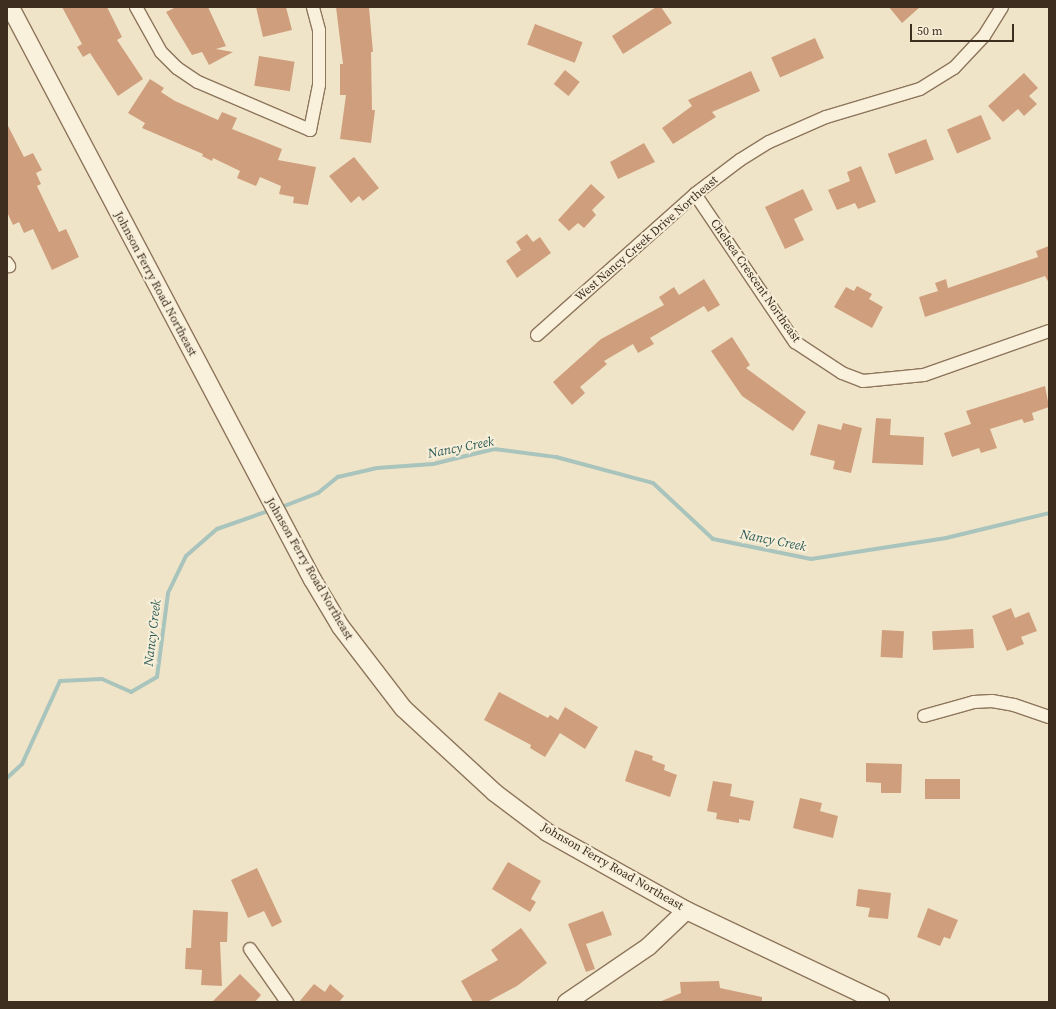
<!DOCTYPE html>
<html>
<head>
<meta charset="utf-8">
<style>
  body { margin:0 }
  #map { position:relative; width:1056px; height:1009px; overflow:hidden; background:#f0e4c8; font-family:"Source Serif 4",serif }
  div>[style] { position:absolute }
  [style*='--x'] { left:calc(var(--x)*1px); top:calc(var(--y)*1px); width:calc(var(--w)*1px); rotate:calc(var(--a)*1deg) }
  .stream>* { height:4px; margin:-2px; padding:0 2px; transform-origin:2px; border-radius:2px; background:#a9c4bc }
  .building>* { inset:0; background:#cf9f7d; transform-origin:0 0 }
  .roads { filter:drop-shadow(1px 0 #8d765c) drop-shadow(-1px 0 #8d765c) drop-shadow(0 1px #8d765c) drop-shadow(0 -1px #8d765c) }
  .street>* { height:12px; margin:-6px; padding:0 6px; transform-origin:6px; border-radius:6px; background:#faf1dc }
  .secondary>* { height:17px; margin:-8.5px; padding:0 8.5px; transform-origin:8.5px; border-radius:8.5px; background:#faf1dc }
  span { translate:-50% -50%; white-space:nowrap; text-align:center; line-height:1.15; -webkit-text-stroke:4px #f7eed8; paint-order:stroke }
  .street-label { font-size:12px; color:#3d2e20 }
  .water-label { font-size:13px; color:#2f5d5a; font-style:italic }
  .frame { position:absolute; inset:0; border:8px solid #3d2e20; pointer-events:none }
  .scale { position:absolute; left:910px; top:24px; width:104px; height:18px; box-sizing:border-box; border:2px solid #3d2e20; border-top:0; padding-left:5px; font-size:12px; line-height:14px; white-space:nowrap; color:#3d2e20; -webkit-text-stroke:3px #f7eed8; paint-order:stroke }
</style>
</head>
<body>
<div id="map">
  <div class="stream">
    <i style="--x:279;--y:508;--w:42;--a:-21"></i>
    <i style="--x:318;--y:493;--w:26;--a:-39"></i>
    <i style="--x:338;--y:477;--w:40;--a:-13"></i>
    <i style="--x:377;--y:468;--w:56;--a:-4.1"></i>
    <i style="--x:433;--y:464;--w:63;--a:-13.8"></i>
    <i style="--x:494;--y:449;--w:63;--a:7.4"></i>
    <i style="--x:556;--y:457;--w:100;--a:15"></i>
    <i style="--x:653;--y:483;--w:82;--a:43"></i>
    <i style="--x:713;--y:539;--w:100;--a:11.5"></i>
    <i style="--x:811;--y:559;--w:137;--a:-8.8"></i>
    <i style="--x:946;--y:538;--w:106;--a:-13.6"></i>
    <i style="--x:7;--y:778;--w:21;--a:-43"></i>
    <i style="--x:22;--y:764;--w:91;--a:-65.4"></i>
    <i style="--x:60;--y:681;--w:42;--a:-2.7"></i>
    <i style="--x:102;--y:679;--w:32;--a:24"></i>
    <i style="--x:131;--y:692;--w:30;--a:-30"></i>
    <i style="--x:157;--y:677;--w:85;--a:-82.5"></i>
    <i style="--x:168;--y:593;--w:41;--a:-64.1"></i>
    <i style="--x:186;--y:556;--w:41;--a:-41.1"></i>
    <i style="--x:217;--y:529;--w:57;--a:-19.4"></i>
  </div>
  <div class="building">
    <i style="clip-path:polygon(62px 7px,107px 7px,122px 37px,117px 40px,143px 79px,118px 96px,90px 53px,83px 57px,77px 47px,82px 44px)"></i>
    <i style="clip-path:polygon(176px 7px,208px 7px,226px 46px,216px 49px,233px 52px,209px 65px,202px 52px,192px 55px,166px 12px)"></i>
    <i style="clip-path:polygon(256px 7px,286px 7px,292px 30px,263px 37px)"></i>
    <i style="clip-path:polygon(336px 7px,369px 7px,373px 52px,371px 52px,372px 110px,375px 110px,371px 143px,340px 139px,346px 95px,340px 95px,340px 64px,343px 64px)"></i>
    <i style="clip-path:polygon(656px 7px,661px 7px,672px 23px,623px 54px,612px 36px)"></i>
    <i style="clip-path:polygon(889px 7px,920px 7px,902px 23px)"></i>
    <i style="left:535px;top:24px;width:51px;height:22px;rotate:21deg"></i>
    <i style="left:815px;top:38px;width:22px;height:48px;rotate:66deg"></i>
    <i style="left:259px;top:56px;width:36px;height:30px;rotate:9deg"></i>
    <i style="left:565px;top:70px;width:19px;height:18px;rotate:39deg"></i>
    <i style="clip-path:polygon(751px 71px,760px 91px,712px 112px,716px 117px,673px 144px,662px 128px,692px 106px,688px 100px)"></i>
    <i style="clip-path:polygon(1024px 73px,1038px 88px,1029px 96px,1037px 104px,1024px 116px,1018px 109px,1003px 122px,988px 106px)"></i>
    <i style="clip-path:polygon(150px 79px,164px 88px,161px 92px,175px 101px,218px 120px,222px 112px,237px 118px,232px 129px,282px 149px,278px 160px,316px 167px,308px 205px,293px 203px,294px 197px,279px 194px,281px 186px,260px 177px,256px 186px,237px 178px,240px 171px,213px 158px,212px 161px,202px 156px,203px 154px,142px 128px,145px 123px,128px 113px)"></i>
    <i style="left:981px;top:115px;width:26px;height:37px;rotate:67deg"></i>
    <i style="clip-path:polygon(7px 124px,24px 157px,33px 153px,42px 170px,36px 173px,41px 184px,37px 186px,59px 232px,66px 229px,79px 257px,52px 270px,33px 229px,24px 233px,19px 222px,13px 225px,7px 212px)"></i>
    <i style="left:926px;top:139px;width:22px;height:41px;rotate:69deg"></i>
    <i style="clip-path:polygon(644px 143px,655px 162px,618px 179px,610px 162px)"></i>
    <i style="clip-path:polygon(354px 157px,379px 188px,363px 201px,359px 196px,351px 203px,329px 176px)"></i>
    <i style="clip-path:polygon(861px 166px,876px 202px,858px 209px,855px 203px,837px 210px,828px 190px,850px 181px,847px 172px)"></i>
    <i style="clip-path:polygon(591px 184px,605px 197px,592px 210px,596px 215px,584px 228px,578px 223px,569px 231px,558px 220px)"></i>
    <i style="clip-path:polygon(803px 189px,813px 210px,794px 219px,804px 240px,785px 249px,765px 207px)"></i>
    <i style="clip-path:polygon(527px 234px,533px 242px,540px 237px,551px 253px,517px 278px,506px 261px,521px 250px,516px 242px)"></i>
    <i style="clip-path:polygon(1049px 246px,1049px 283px,1045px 276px,925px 317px,919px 297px,938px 291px,935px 283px,946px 279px,948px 288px,1038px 257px,1036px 251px)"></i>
    <i style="clip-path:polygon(704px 279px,720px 305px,708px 312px,704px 306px,650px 338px,654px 344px,638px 353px,633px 344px,604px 361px,607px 364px,580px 387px,585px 393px,572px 405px,553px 382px,601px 339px,664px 305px,659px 297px,674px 287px,679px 295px)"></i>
    <i style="clip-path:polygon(857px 286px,872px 294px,869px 299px,883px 307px,872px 328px,834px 307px,846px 287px,854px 291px)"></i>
    <i style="clip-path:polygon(732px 337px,750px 365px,746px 368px,806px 412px,793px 431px,742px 396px,711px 351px)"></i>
    <i style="clip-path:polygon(1045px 386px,1049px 407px,1032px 413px,1034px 420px,1024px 423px,1022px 419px,990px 429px,997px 448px,981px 453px,979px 448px,952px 457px,944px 433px,971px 424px,966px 411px)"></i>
    <i style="clip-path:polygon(876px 418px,891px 419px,890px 435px,924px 437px,923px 465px,872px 463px)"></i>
    <i style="clip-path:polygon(843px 423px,862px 428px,851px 473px,833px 469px,835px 461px,810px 455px,818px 424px,841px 430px)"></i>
    <i style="clip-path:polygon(1011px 608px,1015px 618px,1029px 612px,1037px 631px,1021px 637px,1024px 644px,1007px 651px,992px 616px)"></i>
    <i style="left:973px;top:629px;width:19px;height:41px;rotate:87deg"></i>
    <i style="left:882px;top:630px;width:22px;height:27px;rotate:3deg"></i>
    <i style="clip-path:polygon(499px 692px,548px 718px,550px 715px,558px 720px,565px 707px,598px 727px,585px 749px,560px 733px,545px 757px,530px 748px,531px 745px,484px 720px)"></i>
    <i style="clip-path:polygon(635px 750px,653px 756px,652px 760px,665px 765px,664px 770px,677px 775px,670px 797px,625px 781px)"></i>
    <i style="clip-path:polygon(866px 763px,902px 764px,901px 793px,881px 793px,881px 783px,866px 782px)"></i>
    <i style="left:960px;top:779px;width:20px;height:35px;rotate:90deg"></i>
    <i style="clip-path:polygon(713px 781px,732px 784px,730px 796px,754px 801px,750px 821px,739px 819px,739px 823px,716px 819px,717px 813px,707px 811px)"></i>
    <i style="clip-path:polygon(800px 798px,822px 803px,820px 811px,838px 816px,833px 838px,793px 828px)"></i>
    <i style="clip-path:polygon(508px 862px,541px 881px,531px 899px,536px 902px,530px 912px,492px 889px)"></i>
    <i style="clip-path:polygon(257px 868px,282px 922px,272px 927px,264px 911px,248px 918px,231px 880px)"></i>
    <i style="clip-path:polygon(858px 889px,891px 893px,888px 919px,868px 917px,870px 908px,856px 906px)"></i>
    <i style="clip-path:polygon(928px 908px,958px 920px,950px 939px,944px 937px,940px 946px,917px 937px)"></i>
    <i style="clip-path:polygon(193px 910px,228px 912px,227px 942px,220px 942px,222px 986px,201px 985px,202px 970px,185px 969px,186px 948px,191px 948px)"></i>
    <i style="clip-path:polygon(603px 911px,612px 935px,586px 944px,595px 969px,586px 972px,568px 924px)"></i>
    <i style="clip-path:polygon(521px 928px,547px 963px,517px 986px,487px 1002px,473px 1002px,461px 981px,498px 960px,491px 950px)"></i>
    <i style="clip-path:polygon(240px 974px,261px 995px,255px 1002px,212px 1002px)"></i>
    <i style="clip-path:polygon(719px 981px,720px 988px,762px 997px,762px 1002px,659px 1002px,681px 993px,680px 982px)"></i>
    <i style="clip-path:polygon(314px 984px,325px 992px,330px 984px,344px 996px,339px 1002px,299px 1002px)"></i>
  </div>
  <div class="roads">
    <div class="street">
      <i style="--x:136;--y:7;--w:51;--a:60.9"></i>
      <i style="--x:161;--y:52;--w:23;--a:45"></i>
      <i style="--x:177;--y:68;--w:25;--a:34"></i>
      <i style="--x:198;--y:82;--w:122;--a:23.2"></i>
      <i style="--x:310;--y:130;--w:46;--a:-78.7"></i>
      <i style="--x:319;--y:85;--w:55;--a:-90"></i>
      <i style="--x:319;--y:30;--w:24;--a:-105"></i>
      <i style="--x:695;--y:194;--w:179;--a:56"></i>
      <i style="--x:795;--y:342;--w:56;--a:33.4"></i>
      <i style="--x:842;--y:373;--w:22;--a:21"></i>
      <i style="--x:863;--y:381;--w:61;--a:-5.6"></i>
      <i style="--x:924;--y:375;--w:133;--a:-19.4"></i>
      <i style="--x:7;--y:263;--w:4;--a:56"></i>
      <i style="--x:537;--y:335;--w:212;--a:-41.7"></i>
      <i style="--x:695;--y:194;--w:56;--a:-37.1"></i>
      <i style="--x:740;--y:160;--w:34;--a:-32"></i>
      <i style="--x:769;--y:142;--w:62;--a:-23.7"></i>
      <i style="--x:826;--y:117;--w:98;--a:-16.6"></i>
      <i style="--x:920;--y:89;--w:40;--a:-32"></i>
      <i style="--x:954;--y:68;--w:44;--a:-46.8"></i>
      <i style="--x:984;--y:36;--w:34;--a:-58"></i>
      <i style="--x:924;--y:716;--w:52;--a:-15.6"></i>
      <i style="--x:974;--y:702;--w:18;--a:-3"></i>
      <i style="--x:992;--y:701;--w:22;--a:10"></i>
      <i style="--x:1014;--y:705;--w:37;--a:19"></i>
      <i style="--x:250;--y:949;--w:65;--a:55.1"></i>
    </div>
    <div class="secondary">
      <i style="--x:10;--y:7;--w:647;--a:62.17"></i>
      <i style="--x:312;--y:579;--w:55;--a:59.2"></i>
      <i style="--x:340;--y:626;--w:103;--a:52.5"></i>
      <i style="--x:403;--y:708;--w:124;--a:42.7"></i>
      <i style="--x:494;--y:792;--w:66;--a:37"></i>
      <i style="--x:547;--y:832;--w:159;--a:29.3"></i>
      <i style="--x:686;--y:910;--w:215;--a:25.4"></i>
      <i style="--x:566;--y:1002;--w:99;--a:-34.3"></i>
      <i style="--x:648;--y:946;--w:52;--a:-43.5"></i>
    </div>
  </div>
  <div class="street-label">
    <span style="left:647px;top:239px;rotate:-41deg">West Nancy Creek Drive Northeast</span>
    <span style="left:755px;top:281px;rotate:55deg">Chelsea Crescent Northeast</span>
    <span style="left:155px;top:284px;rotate:62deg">Johnson Ferry Road Northeast</span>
    <span style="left:309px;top:569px;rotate:60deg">Johnson Ferry Road Northeast</span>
    <span style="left:612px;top:867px;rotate:30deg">Johnson Ferry Road Northeast</span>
  </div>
  <div class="water-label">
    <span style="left:461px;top:448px;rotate:-11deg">Nancy Creek</span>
    <span style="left:773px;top:541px;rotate:11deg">Nancy Creek</span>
    <span style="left:153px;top:633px;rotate:-83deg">Nancy Creek</span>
  </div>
  <div class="frame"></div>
  <div class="scale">50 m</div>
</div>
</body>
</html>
